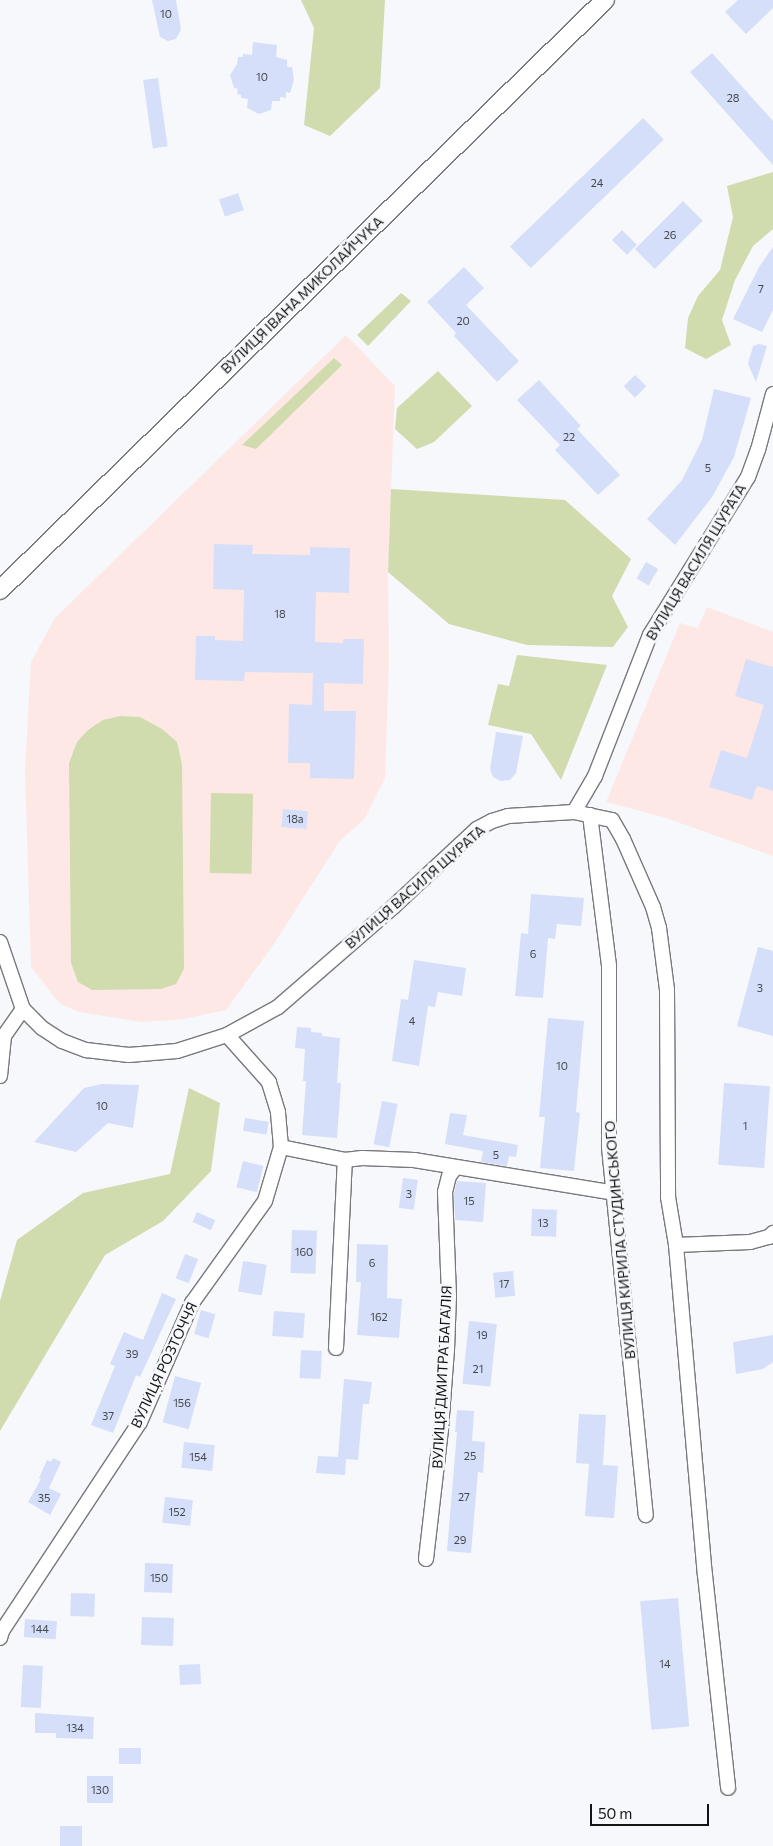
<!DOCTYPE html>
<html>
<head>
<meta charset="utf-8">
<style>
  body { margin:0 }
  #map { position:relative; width:773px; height:1846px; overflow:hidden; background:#f6f8fb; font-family:Commissioner,sans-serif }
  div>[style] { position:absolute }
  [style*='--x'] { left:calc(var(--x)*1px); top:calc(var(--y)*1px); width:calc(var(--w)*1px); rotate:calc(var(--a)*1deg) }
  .education>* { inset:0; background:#fee8e5 }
  .green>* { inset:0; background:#d0dbae; transform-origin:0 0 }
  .building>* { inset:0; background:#d6dff9; transform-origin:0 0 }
  .roads { filter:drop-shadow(1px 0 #78797d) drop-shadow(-1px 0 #78797d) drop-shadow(0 1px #78797d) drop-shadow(0 -1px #78797d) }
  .minor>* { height:14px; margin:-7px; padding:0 7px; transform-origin:7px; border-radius:7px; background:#fff }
  .tertiary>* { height:18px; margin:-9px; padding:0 9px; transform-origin:9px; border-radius:9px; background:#fff }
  span { translate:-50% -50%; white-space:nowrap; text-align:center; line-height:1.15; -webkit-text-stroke:5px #f6f8fb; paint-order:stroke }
  .number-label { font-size:11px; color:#44474e }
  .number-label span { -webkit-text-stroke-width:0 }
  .street-label { font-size:14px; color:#141415 }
  .scale { position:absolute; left:590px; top:1804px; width:119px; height:22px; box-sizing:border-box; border:2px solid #141415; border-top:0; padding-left:6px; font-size:15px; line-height:18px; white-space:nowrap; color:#141415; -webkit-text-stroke:4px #f6f8fb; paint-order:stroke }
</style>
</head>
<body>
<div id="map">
  <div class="education">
    <i style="clip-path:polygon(346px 335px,395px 386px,388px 572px,389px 661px,385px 778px,365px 818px,339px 842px,274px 944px,226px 1010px,184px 1019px,142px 1022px,79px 1012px,60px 1004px,31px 967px,25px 770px,31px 662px,55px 618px)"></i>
    <i style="clip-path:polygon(707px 607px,773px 632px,773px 856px,663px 817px,606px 802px,680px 623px,698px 628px)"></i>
  </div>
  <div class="green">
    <i style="clip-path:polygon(301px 0,385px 0,380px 88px,330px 136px,304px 125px,314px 28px)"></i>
    <i style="clip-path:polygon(773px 172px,773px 229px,753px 246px,735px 280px,722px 320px,731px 345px,706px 359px,685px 348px,688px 318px,698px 296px,720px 270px,733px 217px,727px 186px)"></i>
    <i style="clip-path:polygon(401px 293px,411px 301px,368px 346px,357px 335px)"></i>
    <i style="clip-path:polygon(334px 358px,342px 365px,256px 449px,242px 445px)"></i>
    <i style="clip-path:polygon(438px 371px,472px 406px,434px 442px,417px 449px,395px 429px,397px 408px)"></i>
    <i style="clip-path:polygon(391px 489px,565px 500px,631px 559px,612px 596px,628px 627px,613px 647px,527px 645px,449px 624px,388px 572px)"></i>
    <i style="clip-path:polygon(517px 655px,607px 665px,561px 780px,531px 734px,488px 725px,498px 684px,509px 686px)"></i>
    <i style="clip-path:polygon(120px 716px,140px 717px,162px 729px,177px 742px,182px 764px,184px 969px,176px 984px,161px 989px,92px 990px,78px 982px,71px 963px,69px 763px,77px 742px,88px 730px,103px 720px)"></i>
    <i style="left:211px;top:793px;width:42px;height:80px;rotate:1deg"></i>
    <i style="clip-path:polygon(189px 1088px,220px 1103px,211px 1171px,163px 1221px,105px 1255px,0 1431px,0 1301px,17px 1240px,83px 1193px,170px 1174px)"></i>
  </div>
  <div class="building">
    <i style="clip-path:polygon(152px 0,176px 0,181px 29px,176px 39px,168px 41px,160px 37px)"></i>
    <i style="clip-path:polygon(738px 0,773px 0,773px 8px,746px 34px,725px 12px)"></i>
    <i style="clip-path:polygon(253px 42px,277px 45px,276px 57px,287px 60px,287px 67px,292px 67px,294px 80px,290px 93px,286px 92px,286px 98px,280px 97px,280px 101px,272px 101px,271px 110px,259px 114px,247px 108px,248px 99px,241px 98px,241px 95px,237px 94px,238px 89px,234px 88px,230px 75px,237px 64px,238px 57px,243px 57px,243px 54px,252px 55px)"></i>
    <i style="clip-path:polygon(712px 53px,773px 121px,773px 165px,690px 72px)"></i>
    <i style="left:158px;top:78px;width:69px;height:15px;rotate:82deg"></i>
    <i style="left:643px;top:118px;width:30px;height:185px;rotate:46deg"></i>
    <i style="left:238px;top:193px;width:18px;height:20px;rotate:71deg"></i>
    <i style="left:683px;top:201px;width:28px;height:68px;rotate:45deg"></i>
    <i style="left:622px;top:230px;width:21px;height:14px;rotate:45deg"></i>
    <i style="clip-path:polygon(773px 247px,773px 310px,762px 332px,733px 319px,759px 267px)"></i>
    <i style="clip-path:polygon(464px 267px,484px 288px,466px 305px,519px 361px,497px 382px,454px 336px,456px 333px,427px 302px)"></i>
    <i style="clip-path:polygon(759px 344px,767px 346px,756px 382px,748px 364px,753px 346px)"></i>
    <i style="left:635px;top:375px;width:16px;height:16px;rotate:45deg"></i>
    <i style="clip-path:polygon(539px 380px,581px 426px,577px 429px,620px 475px,598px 495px,555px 450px,560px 445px,517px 400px)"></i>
    <i style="clip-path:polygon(714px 389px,751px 398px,734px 457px,712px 497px,675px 545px,647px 519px,682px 480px,702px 440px)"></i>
    <i style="clip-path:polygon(214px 544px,253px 545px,252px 554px,310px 555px,310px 547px,350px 548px,349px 593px,316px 592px,315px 642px,343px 643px,343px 639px,364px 639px,363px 684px,324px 683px,324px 711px,356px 711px,354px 779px,310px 778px,310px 763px,288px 763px,289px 704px,312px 705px,313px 673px,245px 672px,244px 681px,195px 680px,196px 636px,215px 636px,215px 640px,243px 641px,244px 590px,213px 589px)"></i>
    <i style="left:646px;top:562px;width:14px;height:19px;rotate:30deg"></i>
    <i style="clip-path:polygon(746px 659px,773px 667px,773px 791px,757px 786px,752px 800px,709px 787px,721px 750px,747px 758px,764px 705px,735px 696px)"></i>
    <i style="clip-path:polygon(496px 732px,523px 736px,516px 773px,510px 780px,501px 781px,493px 777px,490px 769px)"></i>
    <i style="left:283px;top:809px;width:25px;height:18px;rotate:5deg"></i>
    <i style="clip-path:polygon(531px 894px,584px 898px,581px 926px,557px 924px,555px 939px,548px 938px,543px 998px,515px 996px,521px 933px,528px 934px)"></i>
    <i style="clip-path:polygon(758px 947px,773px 951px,773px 1036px,737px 1026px)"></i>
    <i style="clip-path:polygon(414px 960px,466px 968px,462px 996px,438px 992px,435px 1007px,428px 1006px,419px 1066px,392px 1061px,401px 999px,408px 1000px)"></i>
    <i style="clip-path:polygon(548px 1018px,584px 1021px,576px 1112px,580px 1113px,574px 1171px,540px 1168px,545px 1117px,539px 1117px)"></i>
    <i style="clip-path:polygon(297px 1027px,311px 1028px,311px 1032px,322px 1033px,322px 1036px,340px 1038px,337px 1083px,341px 1083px,337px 1138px,302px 1135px,306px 1081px,303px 1081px,305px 1049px,295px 1048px)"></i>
    <i style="left:724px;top:1083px;width:46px;height:82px;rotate:4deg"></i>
    <i style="clip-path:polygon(102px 1084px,139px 1085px,133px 1128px,108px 1123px,76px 1152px,34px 1142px,84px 1088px)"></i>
    <i style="left:382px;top:1101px;width:16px;height:44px;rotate:11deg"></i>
    <i style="clip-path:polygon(450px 1113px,467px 1115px,463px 1135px,518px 1145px,516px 1157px,509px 1156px,507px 1166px,481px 1162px,483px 1151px,445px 1144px)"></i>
    <i style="left:245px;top:1118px;width:24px;height:13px;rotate:9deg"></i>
    <i style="left:243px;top:1161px;width:21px;height:27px;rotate:14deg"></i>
    <i style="left:403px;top:1178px;width:15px;height:30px;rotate:8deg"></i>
    <i style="clip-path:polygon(457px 1181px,486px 1183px,483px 1222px,455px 1220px,454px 1193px)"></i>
    <i style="left:532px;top:1209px;width:25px;height:27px;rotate:2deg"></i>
    <i style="left:197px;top:1212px;width:20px;height:11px;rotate:24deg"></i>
    <i style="left:292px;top:1230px;width:25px;height:43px;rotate:2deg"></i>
    <i style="clip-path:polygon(357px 1244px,388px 1245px,387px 1298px,402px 1299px,399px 1338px,357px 1335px,361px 1282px,356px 1282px)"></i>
    <i style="left:185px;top:1254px;width:14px;height:26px;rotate:21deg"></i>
    <i style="left:243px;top:1261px;width:24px;height:31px;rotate:9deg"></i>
    <i style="left:513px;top:1271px;width:25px;height:20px;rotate:85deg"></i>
    <i style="clip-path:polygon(162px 1293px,176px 1299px,140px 1377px,136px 1375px,113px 1433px,91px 1425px,115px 1366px,110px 1364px,124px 1332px,143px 1340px)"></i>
    <i style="left:201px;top:1310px;width:15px;height:25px;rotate:16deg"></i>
    <i style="left:274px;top:1311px;width:31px;height:25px;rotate:4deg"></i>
    <i style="left:469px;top:1321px;width:28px;height:63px;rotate:6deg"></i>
    <i style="clip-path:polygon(773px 1335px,773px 1362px,763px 1369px,736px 1374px,733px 1342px)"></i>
    <i style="left:301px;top:1350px;width:21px;height:28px;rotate:3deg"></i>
    <i style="left:175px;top:1376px;width:27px;height:48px;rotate:15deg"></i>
    <i style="clip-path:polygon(344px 1379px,372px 1382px,369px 1404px,363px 1404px,358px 1460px,346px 1459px,345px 1475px,316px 1473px,318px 1456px,338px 1457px)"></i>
    <i style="clip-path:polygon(457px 1410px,474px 1411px,472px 1441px,485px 1442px,483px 1473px,478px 1472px,471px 1553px,447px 1551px,457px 1432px,455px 1432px)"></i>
    <i style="clip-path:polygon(579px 1414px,606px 1415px,603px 1465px,618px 1466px,614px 1518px,585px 1516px,589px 1464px,576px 1463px)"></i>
    <i style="left:184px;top:1442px;width:31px;height:26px;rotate:6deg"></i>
    <i style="clip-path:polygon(53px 1458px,61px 1462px,49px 1488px,61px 1494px,50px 1515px,28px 1502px,41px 1479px,39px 1478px,47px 1460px,51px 1462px)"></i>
    <i style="left:165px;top:1497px;width:28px;height:26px;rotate:6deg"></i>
    <i style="left:145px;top:1563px;width:28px;height:29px;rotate:2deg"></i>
    <i style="left:71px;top:1593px;width:24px;height:23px;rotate:2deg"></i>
    <i style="left:678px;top:1598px;width:129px;height:38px;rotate:85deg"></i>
    <i style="left:142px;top:1617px;width:32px;height:28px;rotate:2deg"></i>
    <i style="left:25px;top:1619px;width:32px;height:18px;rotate:4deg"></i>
    <i style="left:200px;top:1664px;width:20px;height:21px;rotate:87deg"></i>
    <i style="left:23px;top:1665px;width:20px;height:42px;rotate:3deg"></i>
    <i style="clip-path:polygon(35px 1713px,94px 1717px,93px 1739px,56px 1738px,56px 1733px,35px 1733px)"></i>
    <i style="left:141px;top:1748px;width:16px;height:22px;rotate:90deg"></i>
    <i style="left:113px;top:1776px;width:27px;height:26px;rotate:90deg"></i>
    <i style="left:60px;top:1826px;width:22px;height:20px"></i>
  </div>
  <div class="roads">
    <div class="minor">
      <i style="--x:574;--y:812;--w:39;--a:12"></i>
      <i style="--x:612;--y:820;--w:22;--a:60"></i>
      <i style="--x:623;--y:839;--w:74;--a:66.2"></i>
      <i style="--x:653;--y:907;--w:22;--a:74"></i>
      <i style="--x:659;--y:928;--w:63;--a:82.6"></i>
      <i style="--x:667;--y:990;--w:207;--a:89.7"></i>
      <i style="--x:668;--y:1197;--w:49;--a:80.5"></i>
      <i style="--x:676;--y:1245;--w:331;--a:85"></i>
      <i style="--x:705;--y:1575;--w:214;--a:83.8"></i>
      <i style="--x:590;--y:815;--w:152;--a:82.8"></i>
      <i style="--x:609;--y:966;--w:181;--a:90"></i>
      <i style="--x:609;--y:1147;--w:370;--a:84.3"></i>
      <i style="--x:0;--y:942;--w:71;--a:71.1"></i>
      <i style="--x:23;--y:1009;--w:27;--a:45"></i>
      <i style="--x:42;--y:1028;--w:24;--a:33"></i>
      <i style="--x:62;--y:1041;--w:26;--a:21"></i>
      <i style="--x:86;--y:1050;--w:43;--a:6.6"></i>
      <i style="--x:129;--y:1055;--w:48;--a:-4.8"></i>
      <i style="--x:177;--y:1051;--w:52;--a:-17.7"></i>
      <i style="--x:227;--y:1035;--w:58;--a:-28.8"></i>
      <i style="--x:278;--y:1007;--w:152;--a:-41"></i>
      <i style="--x:393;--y:907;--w:115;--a:-42.9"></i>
      <i style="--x:477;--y:829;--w:17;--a:-28"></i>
      <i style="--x:492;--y:821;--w:17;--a:-17"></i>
      <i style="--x:508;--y:816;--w:66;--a:-3.5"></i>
      <i style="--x:574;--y:812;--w:42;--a:-59.7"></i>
      <i style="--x:595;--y:776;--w:151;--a:-68.7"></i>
      <i style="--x:650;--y:635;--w:186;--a:-58.2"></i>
      <i style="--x:748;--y:477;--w:29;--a:-70"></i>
      <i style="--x:758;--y:450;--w:58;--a:-75"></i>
      <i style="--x:0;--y:1076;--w:40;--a:-84.3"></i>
      <i style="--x:4;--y:1036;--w:33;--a:-55"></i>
      <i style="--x:281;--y:1147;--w:65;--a:11.5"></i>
      <i style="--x:345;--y:1160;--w:17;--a:-7"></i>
      <i style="--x:362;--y:1158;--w:52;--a:2.2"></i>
      <i style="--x:414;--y:1160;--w:204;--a:9.3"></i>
      <i style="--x:676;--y:1245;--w:74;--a:-2.3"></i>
      <i style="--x:750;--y:1242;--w:20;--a:-15"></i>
      <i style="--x:769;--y:1237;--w:6;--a:-45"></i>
      <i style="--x:336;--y:1348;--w:188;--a:-87.3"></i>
      <i style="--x:426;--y:1559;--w:131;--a:-83.4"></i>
      <i style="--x:441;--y:1429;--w:79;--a:-85.7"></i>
      <i style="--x:447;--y:1350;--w:54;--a:-87.9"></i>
      <i style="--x:449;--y:1296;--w:104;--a:-92.2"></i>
      <i style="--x:445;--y:1192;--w:16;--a:-76"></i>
      <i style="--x:449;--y:1176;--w:11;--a:-52"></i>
      <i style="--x:0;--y:1638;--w:7;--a:-74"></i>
      <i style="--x:2;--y:1631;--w:250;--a:-56.6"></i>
      <i style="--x:140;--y:1422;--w:130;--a:-66.4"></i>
      <i style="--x:192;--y:1303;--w:125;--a:-54.4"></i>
      <i style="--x:265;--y:1201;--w:56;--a:-73.5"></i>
      <i style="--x:281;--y:1147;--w:35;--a:-95"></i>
      <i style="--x:278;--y:1112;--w:31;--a:-107"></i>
      <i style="--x:269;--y:1082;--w:63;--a:-131.8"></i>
    </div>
    <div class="tertiary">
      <i style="--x:0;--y:590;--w:845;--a:-44.28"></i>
    </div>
  </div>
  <div class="number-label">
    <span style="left:166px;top:14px">10</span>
    <span style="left:262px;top:77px">10</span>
    <span style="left:733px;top:98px">28</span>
    <span style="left:597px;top:183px">24</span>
    <span style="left:670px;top:235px">26</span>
    <span style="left:761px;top:289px">7</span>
    <span style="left:463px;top:321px">20</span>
    <span style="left:569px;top:437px">22</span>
    <span style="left:708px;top:468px">5</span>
    <span style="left:280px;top:614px">18</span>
    <span style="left:295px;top:819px">18а</span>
    <span style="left:533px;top:954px">6</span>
    <span style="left:760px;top:988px">3</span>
    <span style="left:412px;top:1021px">4</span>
    <span style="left:562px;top:1066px">10</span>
    <span style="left:102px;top:1106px">10</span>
    <span style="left:745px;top:1126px">1</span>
    <span style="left:496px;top:1155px">5</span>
    <span style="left:409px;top:1194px">3</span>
    <span style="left:469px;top:1201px">15</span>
    <span style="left:543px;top:1223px">13</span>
    <span style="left:304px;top:1252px">160</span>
    <span style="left:372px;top:1263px">6</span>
    <span style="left:504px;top:1284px">17</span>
    <span style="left:379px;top:1317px">162</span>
    <span style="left:482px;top:1335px">19</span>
    <span style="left:132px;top:1354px">39</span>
    <span style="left:478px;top:1369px">21</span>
    <span style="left:182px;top:1403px">156</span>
    <span style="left:108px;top:1416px">37</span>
    <span style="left:470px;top:1456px">25</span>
    <span style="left:198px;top:1457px">154</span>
    <span style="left:464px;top:1497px">27</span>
    <span style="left:44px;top:1498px">35</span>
    <span style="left:177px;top:1512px">152</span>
    <span style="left:460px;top:1540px">29</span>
    <span style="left:159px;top:1578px">150</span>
    <span style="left:40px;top:1629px">144</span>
    <span style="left:665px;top:1664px">14</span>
    <span style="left:75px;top:1728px">134</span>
    <span style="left:100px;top:1790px">130</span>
  </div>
  <div class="street-label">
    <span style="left:302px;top:295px;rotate:-44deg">ВУЛИЦЯ ІВАНА МИКОЛАЙЧУКА</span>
    <span style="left:696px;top:562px;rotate:-59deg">ВУЛИЦЯ ВАСИЛЯ ЩУРАТА</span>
    <span style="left:415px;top:887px;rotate:-41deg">ВУЛИЦЯ ВАСИЛЯ ЩУРАТА</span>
    <span style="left:620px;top:1240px;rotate:-95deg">ВУЛИЦЯ КИРИЛА СТУДИНСЬКОГО</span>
    <span style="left:164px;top:1365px;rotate:-65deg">ВУЛИЦЯ РОЗТОЧЧЯ</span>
    <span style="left:442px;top:1377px;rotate:-87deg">ВУЛИЦЯ ДМИТРА БАГАЛІЯ</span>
  </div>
  <div class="scale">50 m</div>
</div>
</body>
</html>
